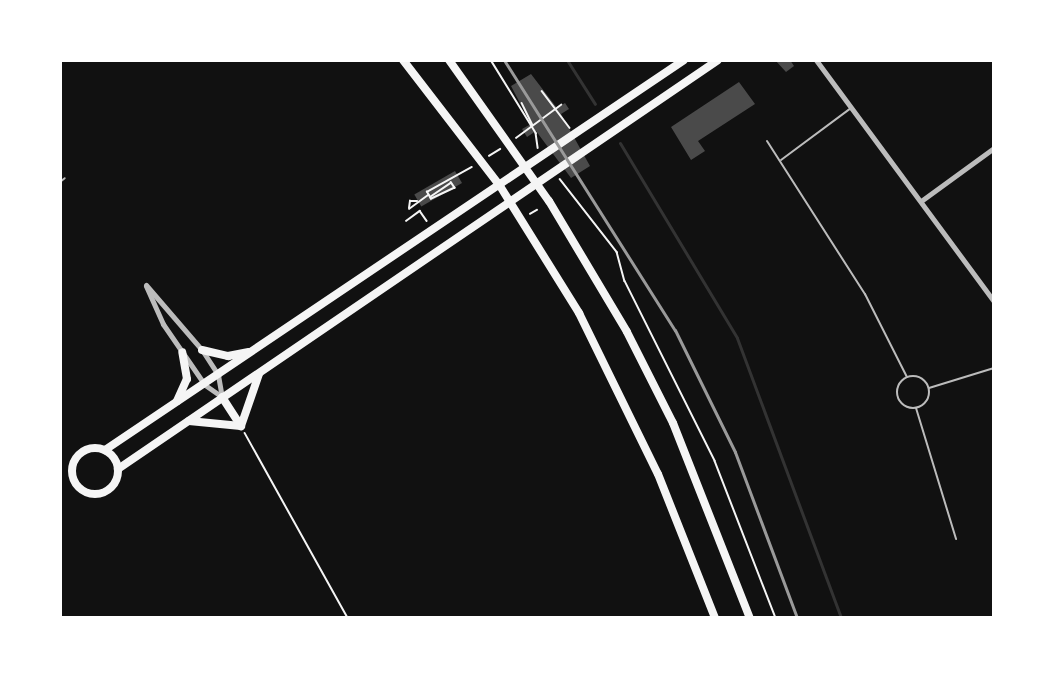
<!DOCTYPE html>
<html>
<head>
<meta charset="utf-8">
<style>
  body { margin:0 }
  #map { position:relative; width:1054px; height:678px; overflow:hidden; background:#111; font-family:"PT Sans Narrow",sans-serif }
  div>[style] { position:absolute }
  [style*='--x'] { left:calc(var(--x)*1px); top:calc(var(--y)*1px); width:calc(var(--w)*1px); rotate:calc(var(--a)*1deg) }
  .stream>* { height:3px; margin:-1.5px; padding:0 1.5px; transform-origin:1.5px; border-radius:1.5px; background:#333 }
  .building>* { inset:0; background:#4a4a4a; transform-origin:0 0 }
  .path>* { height:1.5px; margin:-0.75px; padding:0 0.75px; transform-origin:0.75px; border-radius:0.75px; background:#f5f5f5 }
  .service>* { height:2px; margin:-1px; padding:0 1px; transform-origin:1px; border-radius:1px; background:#bcbcbc }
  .service>.ring { margin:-1px; padding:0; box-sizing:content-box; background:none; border:2px solid #bcbcbc; border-radius:50% }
  .minor>* { height:5px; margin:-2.5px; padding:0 2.5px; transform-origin:2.5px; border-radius:2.5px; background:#bcbcbc }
  .secondary>* { height:8px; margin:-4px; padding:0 4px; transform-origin:4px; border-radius:4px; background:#f5f5f5 }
  .secondary>.ring { margin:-4px; padding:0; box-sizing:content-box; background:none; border:8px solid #f5f5f5; border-radius:50% }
  .rail>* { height:3px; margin:-1.5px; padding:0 1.5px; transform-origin:1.5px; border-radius:1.5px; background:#9a9a9a }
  span { translate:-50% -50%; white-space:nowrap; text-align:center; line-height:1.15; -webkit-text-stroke:4.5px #fff; paint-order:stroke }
  .frame { position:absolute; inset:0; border:62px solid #fff; pointer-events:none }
</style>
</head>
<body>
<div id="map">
  <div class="stream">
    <i style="--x:567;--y:60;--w:52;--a:57.5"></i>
    <i style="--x:620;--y:143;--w:227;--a:59"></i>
    <i style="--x:737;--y:338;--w:299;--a:69.6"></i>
  </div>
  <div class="building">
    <i style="clip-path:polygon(775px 60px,790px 60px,794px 66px,786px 72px)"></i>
    <i style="clip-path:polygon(531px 74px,557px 108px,565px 103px,569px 109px,561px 114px,590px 166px,571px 178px,536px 131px,527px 137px,522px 129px,531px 124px,511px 86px)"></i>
    <i style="clip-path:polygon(739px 82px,755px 104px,698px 141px,705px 151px,691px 160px,671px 127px)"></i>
    <i style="left:455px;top:171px;width:14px;height:47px;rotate:60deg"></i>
  </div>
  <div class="path">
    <i style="--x:491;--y:60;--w:86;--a:58.3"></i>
    <i style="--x:536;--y:133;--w:15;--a:82"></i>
    <i style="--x:542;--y:91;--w:46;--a:52.9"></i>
    <i style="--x:522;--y:103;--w:25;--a:64"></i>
    <i style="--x:516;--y:138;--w:56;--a:-36.3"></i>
    <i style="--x:489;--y:156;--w:13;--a:-32"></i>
    <i style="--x:560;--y:179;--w:93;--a:52"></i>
    <i style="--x:617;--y:252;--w:30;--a:75"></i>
    <i style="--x:625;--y:281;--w:201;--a:63.4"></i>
    <i style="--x:715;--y:461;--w:168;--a:68.8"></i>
    <i style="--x:451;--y:182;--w:7;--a:56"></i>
    <i style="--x:455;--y:188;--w:26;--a:155"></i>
    <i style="--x:431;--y:199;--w:8;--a:-120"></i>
    <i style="--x:427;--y:192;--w:51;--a:-29.1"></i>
    <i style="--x:430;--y:197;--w:25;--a:-34"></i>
    <i style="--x:409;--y:208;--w:7;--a:-82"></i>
    <i style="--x:410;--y:201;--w:7;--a:0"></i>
    <i style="--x:409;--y:209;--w:24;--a:-36"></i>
    <i style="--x:530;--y:214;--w:8;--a:-30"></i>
    <i style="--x:406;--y:221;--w:17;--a:-36"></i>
    <i style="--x:420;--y:211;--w:12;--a:55"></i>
    <i style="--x:245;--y:433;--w:212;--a:60.9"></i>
  </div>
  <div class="service">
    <i style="--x:767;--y:141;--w:182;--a:57.4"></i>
    <i style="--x:865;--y:294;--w:93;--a:63.2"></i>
    <i style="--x:781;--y:160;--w:87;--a:-36.6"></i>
    <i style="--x:60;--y:182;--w:6;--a:-39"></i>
    <i class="ring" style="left:897px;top:376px;width:30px;height:30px"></i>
    <i style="--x:929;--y:388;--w:68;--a:-17.1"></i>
    <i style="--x:916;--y:408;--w:137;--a:73"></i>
  </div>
  <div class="minor">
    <i style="--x:816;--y:60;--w:300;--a:53.6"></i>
    <i style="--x:921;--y:201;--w:90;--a:-36"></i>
    <i style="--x:146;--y:285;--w:86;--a:49.3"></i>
    <i style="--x:202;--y:350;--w:30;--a:57"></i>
    <i style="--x:218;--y:375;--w:22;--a:80"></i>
    <i style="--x:146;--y:286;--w:42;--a:65.9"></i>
    <i style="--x:163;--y:324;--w:74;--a:55.5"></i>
    <i style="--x:205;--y:385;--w:21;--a:35"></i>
  </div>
  <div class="secondary">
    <i style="--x:403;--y:60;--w:159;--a:52.4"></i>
    <i style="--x:500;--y:186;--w:150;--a:58.1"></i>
    <i style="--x:579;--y:313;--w:179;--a:63.9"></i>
    <i style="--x:658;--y:474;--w:155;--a:68.4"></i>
    <i style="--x:449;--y:60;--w:173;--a:54.7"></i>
    <i style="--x:549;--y:201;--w:152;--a:59.2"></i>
    <i style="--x:627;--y:332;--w:102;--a:63.2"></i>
    <i style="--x:673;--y:423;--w:210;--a:68.5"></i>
    <i style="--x:202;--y:350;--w:27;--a:13"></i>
    <i style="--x:228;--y:356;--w:21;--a:-11"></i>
    <i style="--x:222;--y:397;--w:35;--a:57"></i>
    <i style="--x:177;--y:401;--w:24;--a:-66"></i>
    <i style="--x:187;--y:379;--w:27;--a:-100"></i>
    <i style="--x:189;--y:421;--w:52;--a:5.5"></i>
    <i style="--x:241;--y:426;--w:55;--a:-70.9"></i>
    <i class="ring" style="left:72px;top:448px;width:38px;height:38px"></i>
    <i style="--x:105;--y:450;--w:698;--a:-33.96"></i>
    <i style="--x:118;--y:469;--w:726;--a:-34.28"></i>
  </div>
  <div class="rail">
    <i style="--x:504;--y:60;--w:320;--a:57.7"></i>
    <i style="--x:675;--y:330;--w:136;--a:63.8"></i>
    <i style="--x:735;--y:452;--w:177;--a:69.5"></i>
  </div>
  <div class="frame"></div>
</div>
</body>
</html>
